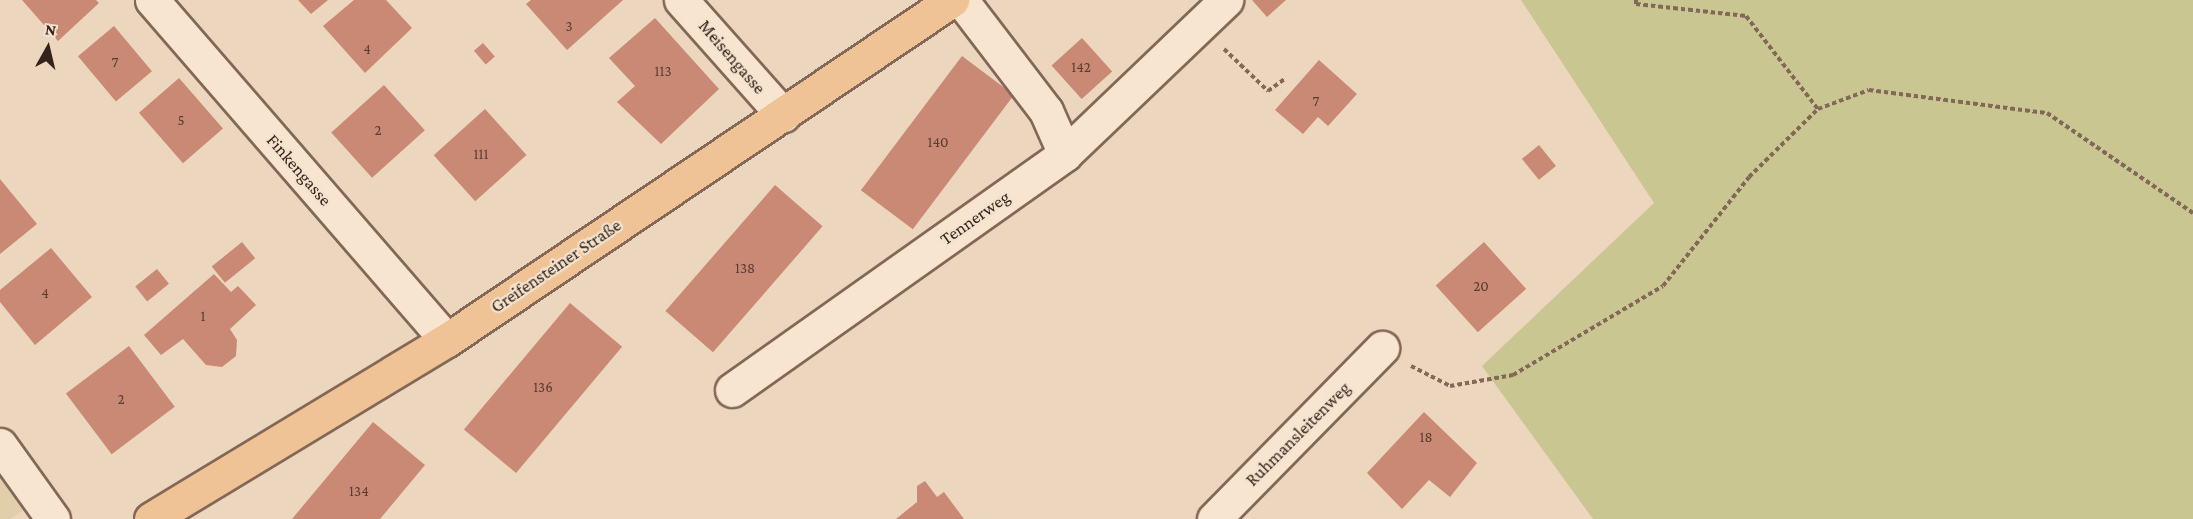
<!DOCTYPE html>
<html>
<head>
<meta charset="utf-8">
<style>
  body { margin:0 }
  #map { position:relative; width:2193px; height:519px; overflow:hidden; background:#ecd6bd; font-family:"Crimson Pro",serif }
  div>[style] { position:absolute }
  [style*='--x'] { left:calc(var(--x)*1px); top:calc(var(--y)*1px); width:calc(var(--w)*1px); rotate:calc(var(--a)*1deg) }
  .farmland>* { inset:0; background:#e1cfab }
  .green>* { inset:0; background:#c9c692 }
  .building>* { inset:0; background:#c98974; transform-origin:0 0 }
  .path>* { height:4px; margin-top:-2px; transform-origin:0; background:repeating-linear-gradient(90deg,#836757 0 4.5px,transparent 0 7.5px) }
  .roads { filter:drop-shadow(2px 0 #836757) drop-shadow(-2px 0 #836757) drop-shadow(0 2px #836757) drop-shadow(0 -2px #836757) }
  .minor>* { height:33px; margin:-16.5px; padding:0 16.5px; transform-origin:16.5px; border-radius:16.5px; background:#f7e5d0 }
  .major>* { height:33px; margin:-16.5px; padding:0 16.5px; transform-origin:16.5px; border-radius:16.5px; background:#efc395 }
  span { translate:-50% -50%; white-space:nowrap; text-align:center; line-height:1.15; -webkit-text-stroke:4.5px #f4e2cd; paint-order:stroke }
  .number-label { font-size:15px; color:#583c31 }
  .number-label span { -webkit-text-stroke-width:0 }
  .street-label { font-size:18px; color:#33231b }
  .north { position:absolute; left:18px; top:18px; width:60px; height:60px; -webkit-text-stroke:4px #f4e2cd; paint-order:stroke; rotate:8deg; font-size:16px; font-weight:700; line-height:24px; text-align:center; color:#33231b }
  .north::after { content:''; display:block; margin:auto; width:21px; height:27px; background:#33231b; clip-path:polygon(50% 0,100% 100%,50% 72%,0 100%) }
</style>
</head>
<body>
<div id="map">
  <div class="farmland">
    <i style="clip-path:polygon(0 472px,26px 509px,10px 519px,0 519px)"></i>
  </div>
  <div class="green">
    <i style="clip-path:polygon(1521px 0,2193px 0,2193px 519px,1593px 519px,1482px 366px,1654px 203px)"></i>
  </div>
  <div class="building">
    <i style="clip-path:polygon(22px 0,96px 0,99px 3px,58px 41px)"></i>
    <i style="clip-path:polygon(298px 0,328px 0,311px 14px)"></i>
    <i style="clip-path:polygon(354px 0,386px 0,412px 28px,365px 73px,323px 26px)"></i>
    <i style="clip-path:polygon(531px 0,623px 0,567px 50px,526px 4px)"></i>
    <i style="clip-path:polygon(1252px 0,1286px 0,1267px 17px)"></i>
    <i style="clip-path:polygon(655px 18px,719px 89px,661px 144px,617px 102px,635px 86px,609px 58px)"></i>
    <i style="left:114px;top:26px;width:59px;height:47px;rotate:50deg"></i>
    <i style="left:1082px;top:38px;width:45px;height:41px;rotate:48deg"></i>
    <i style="left:483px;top:43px;width:18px;height:12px;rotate:49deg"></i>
    <i style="left:962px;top:56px;width:65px;height:168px;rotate:37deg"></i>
    <i style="clip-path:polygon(1319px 60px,1357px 94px,1328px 126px,1318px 117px,1303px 134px,1275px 110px)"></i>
    <i style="left:179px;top:78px;width:67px;height:53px;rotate:49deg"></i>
    <i style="left:384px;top:85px;width:61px;height:71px;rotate:48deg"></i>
    <i style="left:485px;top:109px;width:62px;height:69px;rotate:48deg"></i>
    <i style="left:1539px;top:145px;width:27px;height:22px;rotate:51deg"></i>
    <i style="clip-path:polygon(0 179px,37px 224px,0 254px)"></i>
    <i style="left:775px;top:185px;width:63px;height:167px;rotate:41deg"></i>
    <i style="left:242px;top:242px;width:21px;height:39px;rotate:51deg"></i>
    <i style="left:1484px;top:242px;width:63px;height:65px;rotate:48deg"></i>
    <i style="clip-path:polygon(51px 248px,92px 297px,35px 345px,0 302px,0 290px)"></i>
    <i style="left:157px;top:269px;width:19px;height:28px;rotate:51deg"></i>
    <i style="clip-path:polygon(214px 274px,231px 292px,238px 286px,256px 305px,230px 329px,237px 340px,236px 356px,222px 367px,206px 365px,183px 339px,161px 355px,144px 335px)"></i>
    <i style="left:570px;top:303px;width:68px;height:165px;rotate:40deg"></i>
    <i style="left:129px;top:346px;width:76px;height:79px;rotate:53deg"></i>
    <i style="clip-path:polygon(1424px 412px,1477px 463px,1450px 497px,1429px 480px,1402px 509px,1367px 473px)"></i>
    <i style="clip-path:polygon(373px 422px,425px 465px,380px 519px,292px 519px)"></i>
    <i style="clip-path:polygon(925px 481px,937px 497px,944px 492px,964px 519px,896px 519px,917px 502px,917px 486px)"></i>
  </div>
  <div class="path">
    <i style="--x:1636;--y:0;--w:4;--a:90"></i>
    <i style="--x:1636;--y:4;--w:111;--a:6.2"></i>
    <i style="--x:1746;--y:16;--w:118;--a:52.3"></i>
    <i style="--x:1818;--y:109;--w:54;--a:-20.4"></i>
    <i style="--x:1869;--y:90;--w:179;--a:7.4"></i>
    <i style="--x:2047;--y:113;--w:177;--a:34.4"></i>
    <i style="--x:1224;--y:49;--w:61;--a:43.7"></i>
    <i style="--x:1268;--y:91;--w:22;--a:-36"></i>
    <i style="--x:1411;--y:366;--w:44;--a:27.1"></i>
    <i style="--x:1450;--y:386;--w:64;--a:-9.9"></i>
    <i style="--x:1513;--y:375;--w:174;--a:-30.7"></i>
    <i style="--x:1663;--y:286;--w:139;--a:-51.7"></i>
    <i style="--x:1749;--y:177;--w:97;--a:-44.6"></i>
  </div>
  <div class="roads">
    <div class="minor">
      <i style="--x:152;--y:0;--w:450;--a:49.1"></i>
      <i style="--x:681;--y:0;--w:154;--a:48.4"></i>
      <i style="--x:1065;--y:154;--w:223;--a:-43.7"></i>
      <i style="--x:732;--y:390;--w:408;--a:-35.3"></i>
      <i style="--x:1065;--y:154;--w:47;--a:-113.8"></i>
      <i style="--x:1046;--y:111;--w:140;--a:-127.4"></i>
      <i style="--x:0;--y:445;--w:91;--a:54.4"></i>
      <i style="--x:1214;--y:519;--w:240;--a:-45.5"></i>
    </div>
    <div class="major">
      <i style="--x:151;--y:519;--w:346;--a:-31.2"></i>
      <i style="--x:447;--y:340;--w:609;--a:-33.95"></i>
    </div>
  </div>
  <div class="number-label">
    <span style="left:569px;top:27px">3</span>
    <span style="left:367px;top:50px">4</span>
    <span style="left:115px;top:63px">7</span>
    <span style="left:1081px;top:68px">142</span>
    <span style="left:663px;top:72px">113</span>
    <span style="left:1316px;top:102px">7</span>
    <span style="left:181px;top:121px">5</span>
    <span style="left:378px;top:131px">2</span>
    <span style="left:938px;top:143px">140</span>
    <span style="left:481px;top:155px">111</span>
    <span style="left:745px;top:269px">138</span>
    <span style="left:1481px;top:287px">20</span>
    <span style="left:45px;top:294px">4</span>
    <span style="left:203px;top:317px">1</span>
    <span style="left:543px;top:388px">136</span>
    <span style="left:121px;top:400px">2</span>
    <span style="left:1426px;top:438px">18</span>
    <span style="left:359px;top:492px">134</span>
  </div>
  <div class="street-label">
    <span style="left:732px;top:57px;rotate:49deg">Meisengasse</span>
    <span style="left:299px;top:170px;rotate:49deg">Finkengasse</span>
    <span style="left:975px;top:218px;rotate:-35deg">Tennerweg</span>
    <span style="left:556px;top:266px;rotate:-34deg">Greifensteiner Straße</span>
    <span style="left:1298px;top:434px;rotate:-45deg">Ruhmansleitenweg</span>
  </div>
  <div class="north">N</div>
</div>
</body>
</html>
